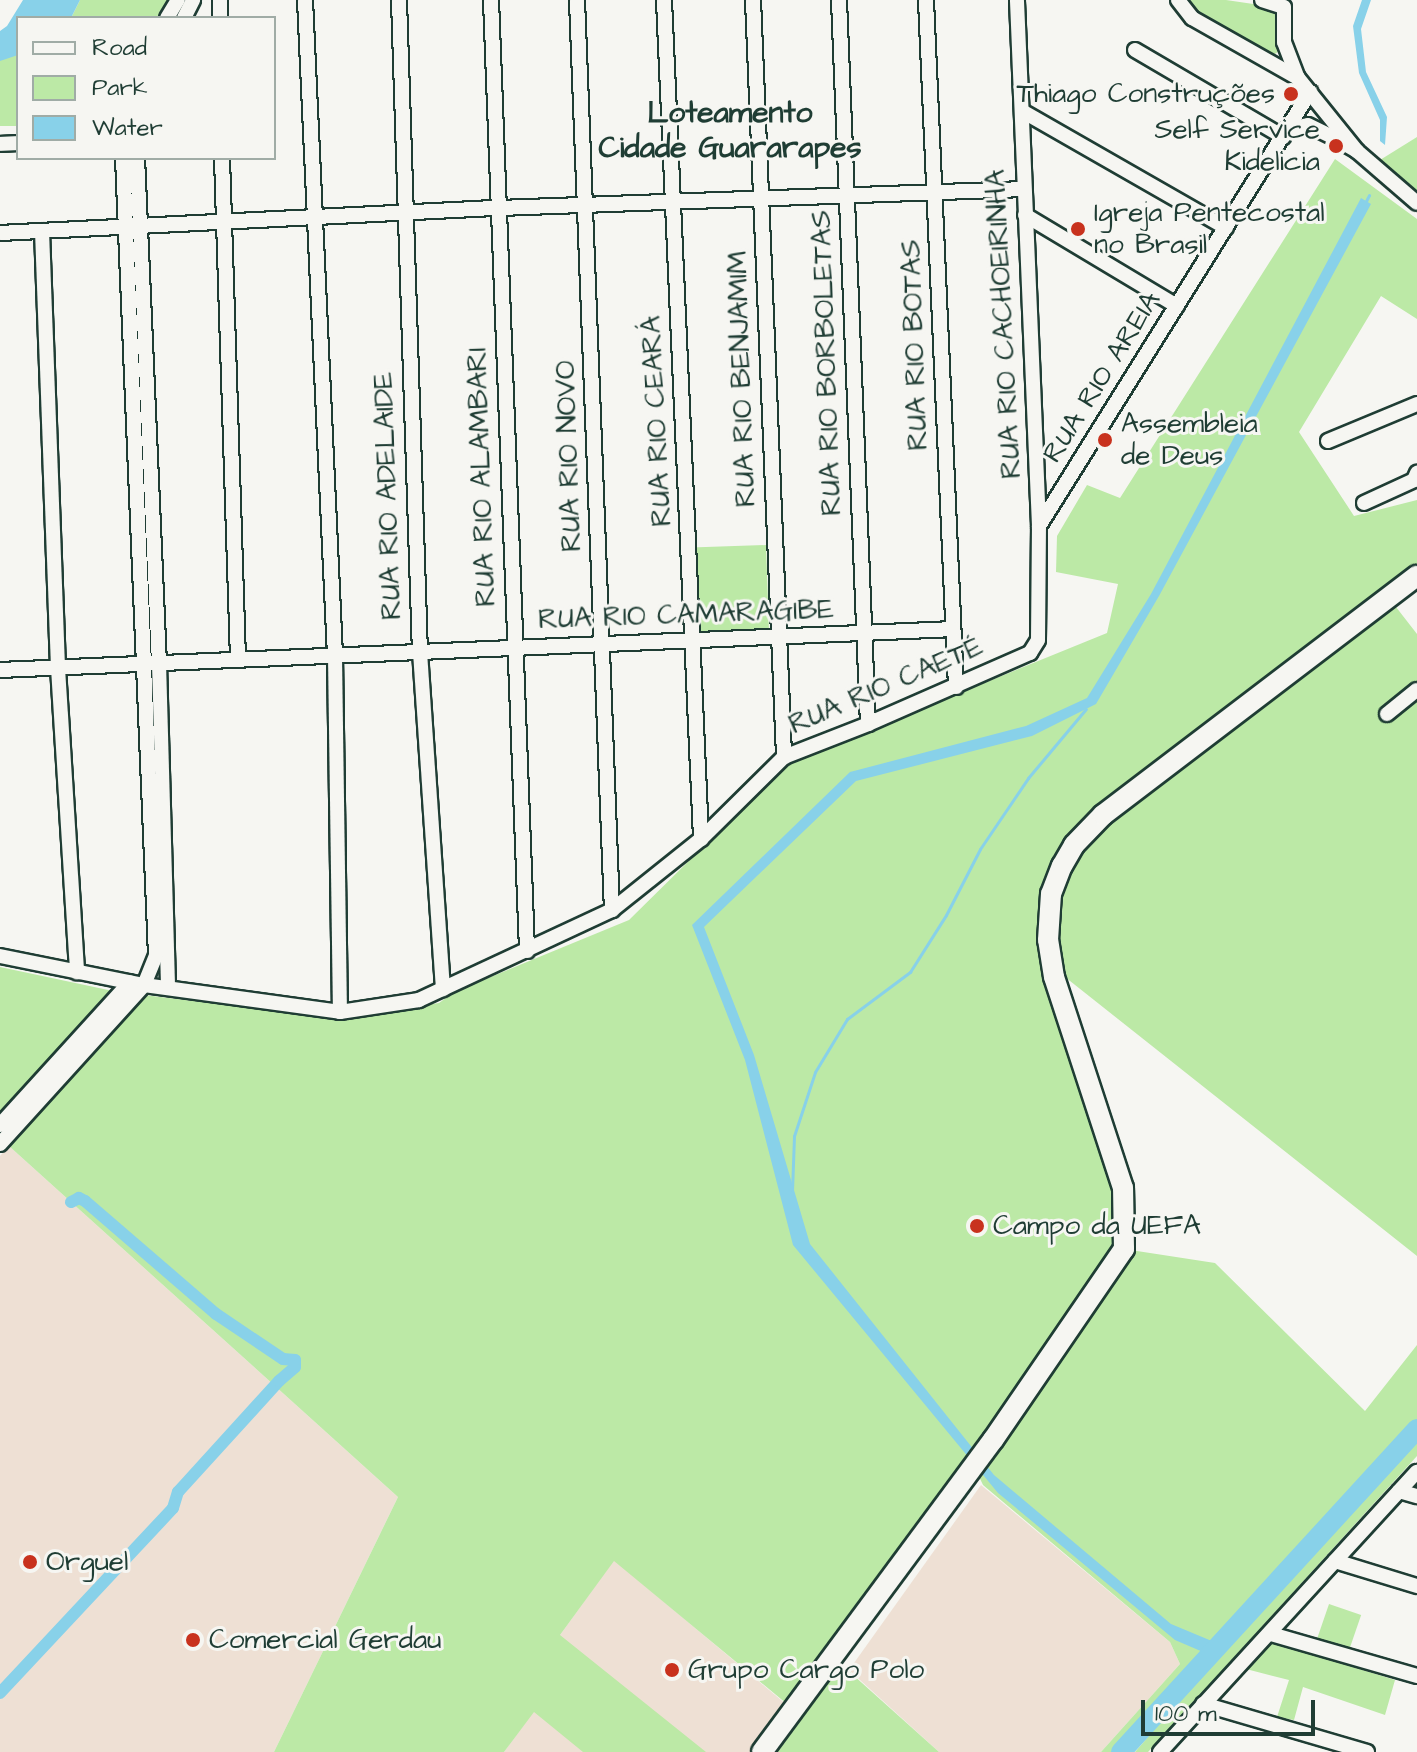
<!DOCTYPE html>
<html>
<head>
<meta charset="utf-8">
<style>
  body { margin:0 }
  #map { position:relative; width:1417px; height:1752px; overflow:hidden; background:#f6f6f2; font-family:"Architects Daughter",sans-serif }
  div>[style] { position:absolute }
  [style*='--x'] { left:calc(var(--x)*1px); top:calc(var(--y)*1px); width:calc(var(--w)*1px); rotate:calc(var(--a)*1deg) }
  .built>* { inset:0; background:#eee0d4 }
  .green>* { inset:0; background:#bce9a6; transform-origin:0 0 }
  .water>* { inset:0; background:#88d1e9 }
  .stream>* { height:3px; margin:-1.5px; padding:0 1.5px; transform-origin:1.5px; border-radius:1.5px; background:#88d1e9 }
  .canal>* { height:12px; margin:-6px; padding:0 6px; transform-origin:6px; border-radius:6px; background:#88d1e9 }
  .river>* { height:20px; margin:-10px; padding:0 10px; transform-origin:10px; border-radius:10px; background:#88d1e9 }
  .roads { filter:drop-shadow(2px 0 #1f3d34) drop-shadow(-2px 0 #1f3d34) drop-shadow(0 2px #1f3d34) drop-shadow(0 -2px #1f3d34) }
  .minor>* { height:14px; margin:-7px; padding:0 7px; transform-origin:7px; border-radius:7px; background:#f6f6f2 }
  .secondary>* { height:20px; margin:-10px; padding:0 10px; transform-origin:10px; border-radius:10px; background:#f6f6f2 }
  .dots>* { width:22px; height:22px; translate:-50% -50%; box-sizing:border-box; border:4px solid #f6f6f2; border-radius:50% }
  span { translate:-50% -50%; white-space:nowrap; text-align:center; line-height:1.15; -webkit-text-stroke:6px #f6f6f2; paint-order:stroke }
  .poi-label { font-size:28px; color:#1f3d34 }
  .right { translate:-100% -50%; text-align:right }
  .left { translate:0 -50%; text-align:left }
  .street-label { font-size:28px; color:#1f3d34 }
  .neighbourhood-label { font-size:30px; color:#1f3d34; font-weight:700 }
  .legend { position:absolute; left:16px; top:16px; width:260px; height:144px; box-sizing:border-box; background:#f6f6f2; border:2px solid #a0aca6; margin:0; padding:10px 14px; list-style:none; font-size:24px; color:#1f3d34 }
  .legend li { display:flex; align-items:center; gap:16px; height:40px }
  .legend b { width:40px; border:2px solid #a0aca6 }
  .scale { position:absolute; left:1141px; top:1700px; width:174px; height:36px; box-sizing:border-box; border:4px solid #1f3d34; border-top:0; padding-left:10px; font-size:24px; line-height:28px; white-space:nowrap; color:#1f3d34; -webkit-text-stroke:6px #f6f6f2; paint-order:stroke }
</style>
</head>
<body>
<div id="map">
  <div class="built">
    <i style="clip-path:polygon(9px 1146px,398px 1497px,274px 1752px,0 1752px,0 1156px)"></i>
    <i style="clip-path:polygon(981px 1485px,1170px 1642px,1180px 1664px,1101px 1752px,939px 1752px,849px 1670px)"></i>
    <i style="clip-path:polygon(614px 1560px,787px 1705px,750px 1752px,504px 1752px,534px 1711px,560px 1635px)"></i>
  </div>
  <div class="green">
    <i style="clip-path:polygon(80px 0,167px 0,159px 18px,71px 18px)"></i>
    <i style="clip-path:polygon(1187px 0,1226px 0,1281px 8px,1279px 51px,1275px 54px,1262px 51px,1204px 16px)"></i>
    <i style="left:18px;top:55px;width:71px;height:19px;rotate:90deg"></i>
    <i style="clip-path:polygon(1417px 137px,1417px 194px,1380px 160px)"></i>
    <i style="clip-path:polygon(1335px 159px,1417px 219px,1417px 319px,1381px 296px,1299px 432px,1354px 516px,1417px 500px,1417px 570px,1389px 598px,1417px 634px,1417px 1256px,1065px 977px,1050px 944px,1123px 1188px,1124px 1249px,1215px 1263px,1365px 1411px,1417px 1345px,1417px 1429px,1121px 1752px,1101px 1752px,1180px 1664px,1170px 1642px,983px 1485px,974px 1466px,833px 1657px,939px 1752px,762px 1752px,793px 1709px,614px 1561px,560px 1635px,706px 1752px,583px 1752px,534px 1712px,504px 1752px,274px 1752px,398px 1497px,9px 1146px,144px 995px,336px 1018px,439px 1003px,454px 992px,629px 920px,788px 763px,1107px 633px,1118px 584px,1056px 572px,1057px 536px,1087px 485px,1120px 498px)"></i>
    <i style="left:766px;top:545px;width:89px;height:75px;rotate:88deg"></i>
    <i style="clip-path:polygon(0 967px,113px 991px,0 1117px)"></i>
    <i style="clip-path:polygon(1417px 1439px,1417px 1456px,1148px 1752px,1135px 1752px,1223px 1650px)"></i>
    <i style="left:1329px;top:1604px;width:34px;height:38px;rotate:19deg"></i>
    <i style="clip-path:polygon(1273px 1642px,1395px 1680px,1385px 1715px,1303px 1687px,1294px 1720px,1277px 1717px,1289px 1680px,1246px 1669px)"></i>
  </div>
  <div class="water">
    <i style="clip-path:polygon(23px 0,80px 0,71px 18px,18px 18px,18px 55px,0 61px,0 31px,7px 26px)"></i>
    <i style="clip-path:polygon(1362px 0,1371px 0,1361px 29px,1366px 72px,1387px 117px,1385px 145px,1380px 141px,1380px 120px,1359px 73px,1353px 26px)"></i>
    <i style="clip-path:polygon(1361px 198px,1371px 204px,1159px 596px,1096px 704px,1032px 736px,856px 781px,704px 927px,754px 1055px,810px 1244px,994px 1475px,1171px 1624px,1219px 1644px,1210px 1655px,1175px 1640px,998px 1493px,793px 1245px,745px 1060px,692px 925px,850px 772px,1026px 726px,1087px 698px,1151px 594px)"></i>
  </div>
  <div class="stream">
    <i style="--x:1365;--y:203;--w:9;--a:-63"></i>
    <i style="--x:792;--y:1191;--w:55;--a:-87.9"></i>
    <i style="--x:794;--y:1136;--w:67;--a:-71.8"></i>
    <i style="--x:815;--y:1072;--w:62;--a:-58.9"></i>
    <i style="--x:847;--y:1019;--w:79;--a:-36.7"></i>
    <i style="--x:910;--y:972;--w:67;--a:-57.7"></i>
    <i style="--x:946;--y:915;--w:74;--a:-62.7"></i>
    <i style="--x:980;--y:849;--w:86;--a:-55.9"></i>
    <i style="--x:1028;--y:778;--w:90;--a:-50"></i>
  </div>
  <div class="canal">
    <i style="--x:0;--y:1693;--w:253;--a:-46.9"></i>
    <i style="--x:173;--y:1508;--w:17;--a:-73"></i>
    <i style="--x:178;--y:1492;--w:150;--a:-47.7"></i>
    <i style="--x:279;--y:1381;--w:21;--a:-41"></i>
    <i style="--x:295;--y:1367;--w:7;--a:-90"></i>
    <i style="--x:295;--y:1360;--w:12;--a:-175"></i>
    <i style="--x:283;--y:1359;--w:81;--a:-146.1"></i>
    <i style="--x:216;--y:1314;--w:173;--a:-139.2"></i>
    <i style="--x:85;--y:1201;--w:7;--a:-153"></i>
    <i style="--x:79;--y:1198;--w:9;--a:153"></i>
  </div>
  <div class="river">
    <i style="--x:1121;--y:1752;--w:438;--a:-47.5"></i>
  </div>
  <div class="roads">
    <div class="minor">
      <i style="--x:220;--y:0;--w:18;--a:90"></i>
      <i style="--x:305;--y:0;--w:657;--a:87.38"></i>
      <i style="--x:335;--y:656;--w:356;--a:89.2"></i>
      <i style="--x:399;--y:0;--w:652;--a:88.16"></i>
      <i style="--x:420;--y:652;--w:338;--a:86.1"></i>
      <i style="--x:491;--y:0;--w:952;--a:87.83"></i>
      <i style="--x:577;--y:0;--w:911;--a:87.8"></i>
      <i style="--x:664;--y:0;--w:840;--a:87.47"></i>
      <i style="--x:753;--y:0;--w:758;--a:87.65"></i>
      <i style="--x:839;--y:0;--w:725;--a:87.71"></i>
      <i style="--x:926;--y:0;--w:688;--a:87.5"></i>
      <i style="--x:1178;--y:0;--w:23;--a:52"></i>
      <i style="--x:1192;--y:18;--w:122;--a:29.5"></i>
      <i style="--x:1298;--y:78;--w:94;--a:51.1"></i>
      <i style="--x:1262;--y:0;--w:23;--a:18"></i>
      <i style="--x:1284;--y:7;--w:35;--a:90"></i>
      <i style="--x:1284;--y:42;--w:39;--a:69"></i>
      <i style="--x:167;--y:18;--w:21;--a:-59"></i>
      <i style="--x:184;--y:18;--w:20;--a:-63"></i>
      <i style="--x:1135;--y:50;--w:172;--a:30.4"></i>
      <i style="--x:1022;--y:111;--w:235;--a:29.8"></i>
      <i style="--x:1288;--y:129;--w:20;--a:-11"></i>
      <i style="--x:1308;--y:125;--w:25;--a:26"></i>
      <i style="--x:1331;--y:136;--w:30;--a:30"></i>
      <i style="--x:1357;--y:151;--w:79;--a:40.9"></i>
      <i style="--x:0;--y:144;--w:18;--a:-3"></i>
      <i style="--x:137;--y:158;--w:505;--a:87.51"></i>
      <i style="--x:159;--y:663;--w:324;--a:88.4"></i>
      <i style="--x:222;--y:158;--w:502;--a:88.17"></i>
      <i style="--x:1025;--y:215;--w:177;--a:30.9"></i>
      <i style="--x:42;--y:231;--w:437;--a:87.9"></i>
      <i style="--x:58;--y:668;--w:305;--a:86.4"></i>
      <i style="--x:0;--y:233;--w:500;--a:-2.9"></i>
      <i style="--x:499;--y:208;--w:525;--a:-2.07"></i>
      <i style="--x:1328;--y:441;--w:96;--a:-22.6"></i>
      <i style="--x:1364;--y:503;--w:55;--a:-24.7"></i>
      <i style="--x:1414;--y:480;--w:8;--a:-67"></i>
      <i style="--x:1039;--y:526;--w:512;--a:-58.02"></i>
      <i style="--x:0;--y:670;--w:954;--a:-2.46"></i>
      <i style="--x:1387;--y:714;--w:38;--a:-39"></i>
      <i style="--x:0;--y:956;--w:147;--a:11.4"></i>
      <i style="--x:144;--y:985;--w:198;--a:7.8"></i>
      <i style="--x:340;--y:1012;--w:80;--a:-8.6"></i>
      <i style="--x:419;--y:1000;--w:213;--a:-25"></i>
      <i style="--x:612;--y:910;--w:114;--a:-38.6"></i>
      <i style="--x:701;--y:839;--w:117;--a:-44.7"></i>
      <i style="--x:784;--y:757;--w:90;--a:-21.4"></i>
      <i style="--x:868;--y:724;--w:177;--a:-23.7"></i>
      <i style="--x:1030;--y:653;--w:15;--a:-58"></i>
      <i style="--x:1038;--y:640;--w:114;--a:-89.5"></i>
      <i style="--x:1039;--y:526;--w:526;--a:-92.4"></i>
      <i style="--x:0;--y:1125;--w:193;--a:-47.7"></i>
      <i style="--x:0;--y:1144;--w:215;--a:-47.8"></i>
      <i style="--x:144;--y:985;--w:32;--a:-68"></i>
      <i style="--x:156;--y:955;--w:798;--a:-92.37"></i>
      <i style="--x:1399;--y:1491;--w:19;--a:16"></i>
      <i style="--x:1335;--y:1561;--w:86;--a:17"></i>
      <i style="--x:1271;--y:1634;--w:152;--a:16"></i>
      <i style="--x:1203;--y:1704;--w:171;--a:16.3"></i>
      <i style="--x:1160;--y:1752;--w:380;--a:-47.5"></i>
    </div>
    <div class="secondary">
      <i style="--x:762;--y:1752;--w:388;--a:-53.5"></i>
      <i style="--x:993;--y:1440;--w:232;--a:-55.6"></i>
      <i style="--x:1124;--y:1249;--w:61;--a:-90.9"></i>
      <i style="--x:1123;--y:1188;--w:222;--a:-108.1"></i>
      <i style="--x:1054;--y:977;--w:37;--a:-99"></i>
      <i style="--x:1048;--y:940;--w:46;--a:-86.3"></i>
      <i style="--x:1051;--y:894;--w:30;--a:-69"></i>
      <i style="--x:1062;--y:866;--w:24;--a:-60"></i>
      <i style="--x:1074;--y:845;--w:42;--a:-46"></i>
      <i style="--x:1103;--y:815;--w:395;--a:-37.3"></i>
    </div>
  </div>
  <div class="dots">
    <i style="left:1291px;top:94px;background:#c8321e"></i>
    <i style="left:1336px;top:146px;background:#c8321e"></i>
    <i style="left:1078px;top:229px;background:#c8321e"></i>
    <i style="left:1105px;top:440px;background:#c8321e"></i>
    <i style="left:977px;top:1226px;background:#c8321e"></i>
    <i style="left:30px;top:1562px;background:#c8321e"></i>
    <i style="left:193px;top:1640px;background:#c8321e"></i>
    <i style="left:672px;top:1670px;background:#c8321e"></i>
  </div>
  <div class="poi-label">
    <span class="right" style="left:1275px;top:94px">Thiago Construções</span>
    <span class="right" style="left:1320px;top:146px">Self Service<br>Kidelicia</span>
    <span class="left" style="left:1094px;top:229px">Igreja Pentecostal<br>no Brasil</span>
    <span class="left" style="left:1121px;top:440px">Assembleia<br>de Deus</span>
    <span class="left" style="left:993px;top:1226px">Campo da UEFA</span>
    <span class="left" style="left:46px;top:1562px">Orguel</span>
    <span class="left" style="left:209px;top:1640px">Comercial Gerdau</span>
    <span class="left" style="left:688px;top:1670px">Grupo Cargo Polo</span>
  </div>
  <div class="street-label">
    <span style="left:1004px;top:324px;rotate:-93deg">RUA RIO CACHOEIRINHA</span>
    <span style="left:915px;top:345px;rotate:-92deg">RUA RIO BOTAS</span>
    <span style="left:827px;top:363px;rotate:-92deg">RUA RIO BORBOLETAS</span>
    <span style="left:1102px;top:377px;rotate:-58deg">RUA RIO AREIA</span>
    <span style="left:742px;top:379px;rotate:-92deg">RUA RIO BENJAMIM</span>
    <span style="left:657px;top:421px;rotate:-93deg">RUA RIO CEARÁ</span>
    <span style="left:569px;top:456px;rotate:-92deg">RUA RIO NOVO</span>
    <span style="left:482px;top:477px;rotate:-92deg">RUA RIO ALAMBARI</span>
    <span style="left:388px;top:496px;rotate:-92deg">RUA RIO ADELAIDE</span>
    <span style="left:686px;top:615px;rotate:-2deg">RUA RIO CAMARAGIBE</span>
    <span style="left:886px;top:686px;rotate:-23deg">RUA RIO CAETÉ</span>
  </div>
  <div class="neighbourhood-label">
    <span style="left:730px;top:130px">Loteamento<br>Cidade Guararapes</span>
  </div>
  <ul class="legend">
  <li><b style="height:10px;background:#f6f6f2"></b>Road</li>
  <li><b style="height:22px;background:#bce9a6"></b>Park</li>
  <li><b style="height:22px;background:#88d1e9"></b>Water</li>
  </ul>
  <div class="scale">100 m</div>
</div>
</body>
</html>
